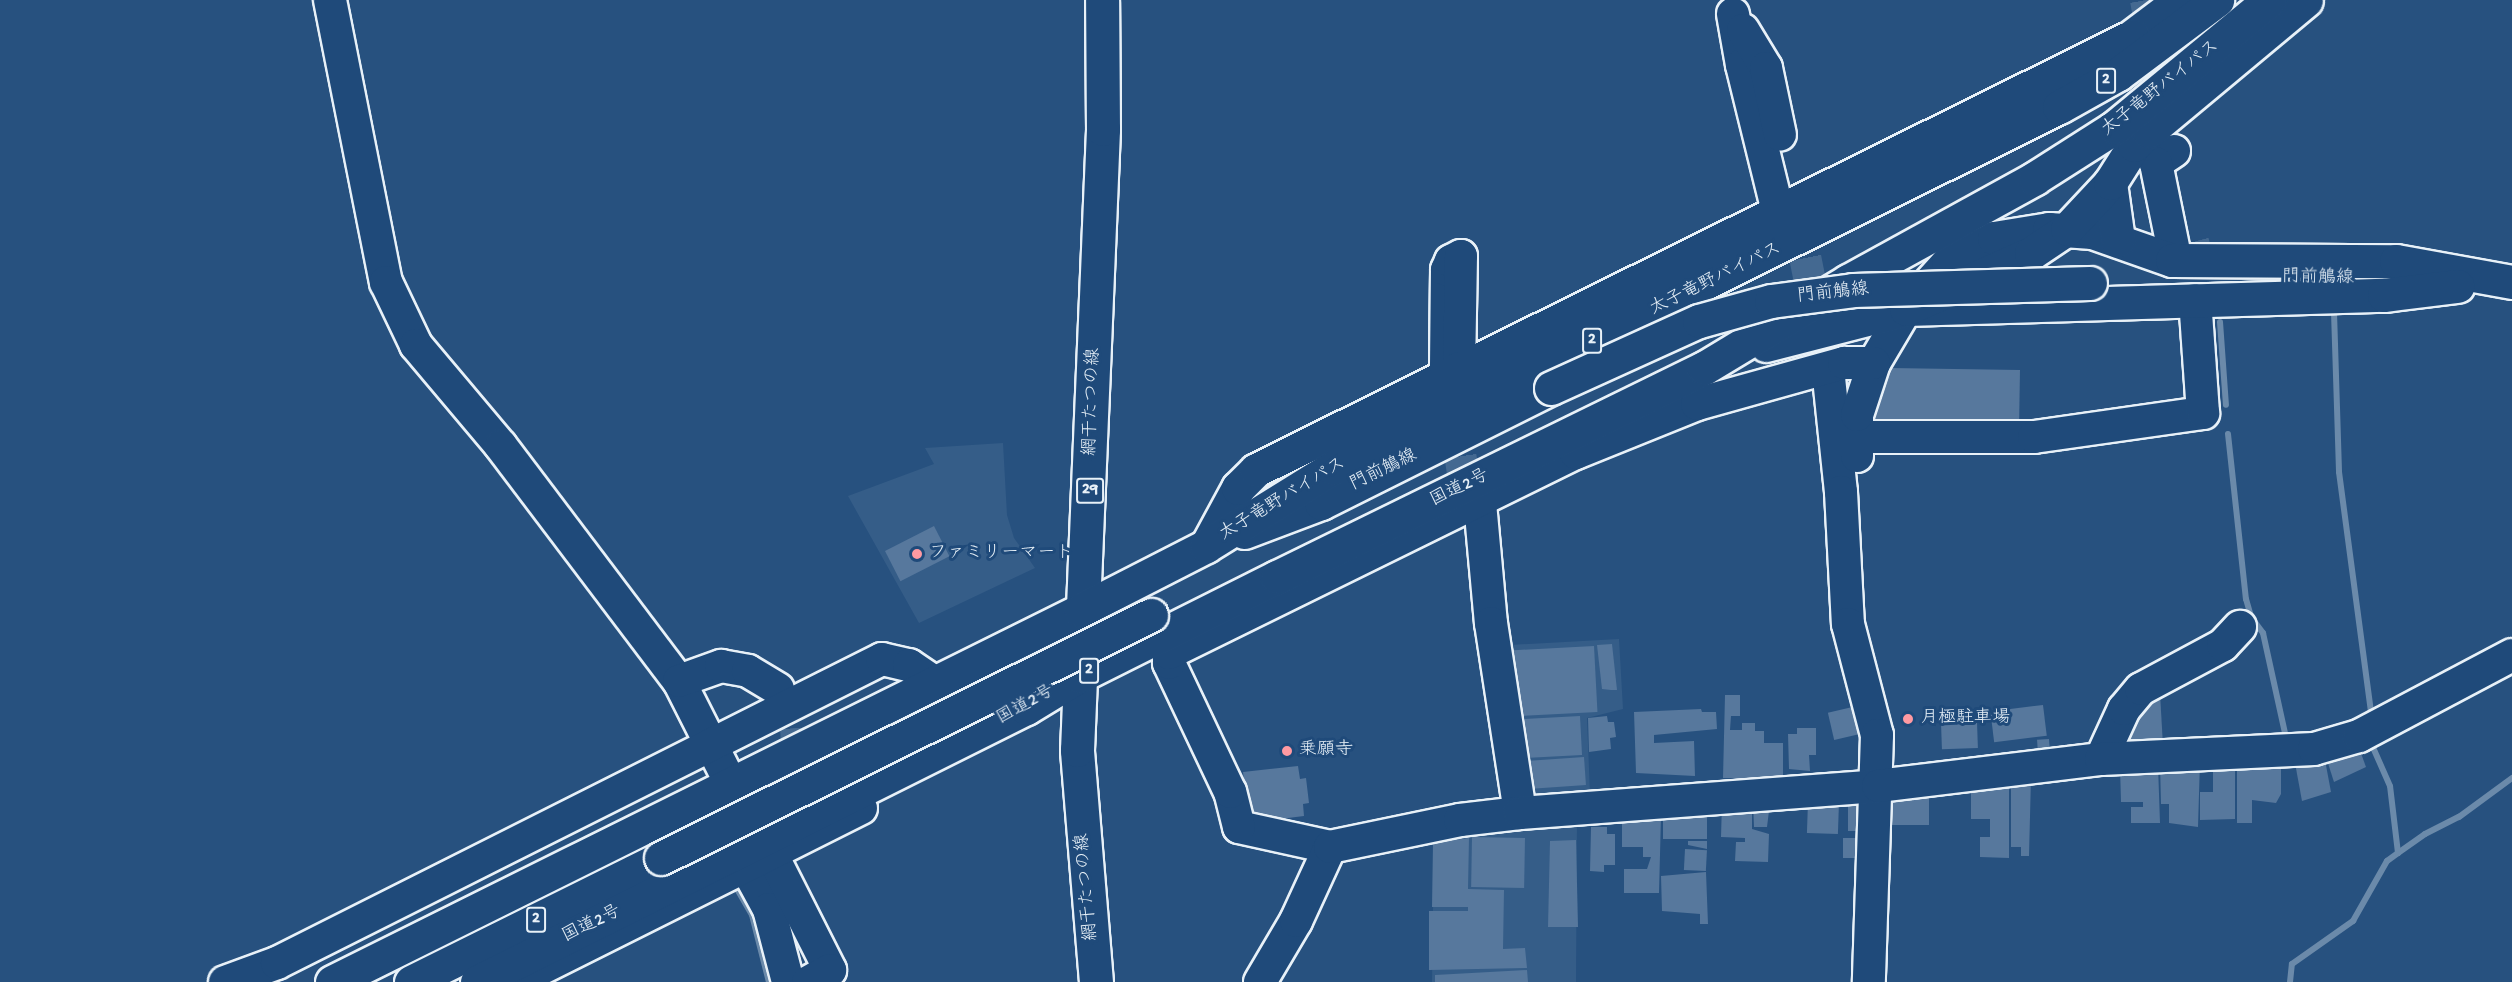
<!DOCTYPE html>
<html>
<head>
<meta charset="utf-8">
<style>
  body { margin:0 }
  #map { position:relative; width:2512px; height:982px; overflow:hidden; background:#27517f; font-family:"Gochi Hand","Klee One",sans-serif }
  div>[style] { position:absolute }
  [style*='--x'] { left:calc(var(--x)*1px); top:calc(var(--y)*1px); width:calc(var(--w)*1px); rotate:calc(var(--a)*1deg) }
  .built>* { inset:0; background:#355d88 }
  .stream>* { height:6px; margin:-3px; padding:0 3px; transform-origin:3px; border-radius:3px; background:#6b8aaa }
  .building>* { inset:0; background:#57789d; transform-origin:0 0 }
  .minor-tunnel>* { height:32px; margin-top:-16px; transform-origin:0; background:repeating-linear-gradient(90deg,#446991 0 32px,transparent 0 48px) }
  .roads { filter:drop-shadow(2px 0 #e8f1f8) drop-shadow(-2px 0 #e8f1f8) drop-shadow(0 2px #e8f1f8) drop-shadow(0 -2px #e8f1f8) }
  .minor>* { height:32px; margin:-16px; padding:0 16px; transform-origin:16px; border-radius:16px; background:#1f4a7a }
  .major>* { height:33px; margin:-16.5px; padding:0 16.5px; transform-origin:16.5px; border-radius:16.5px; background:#1f4a7a }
  .highway>* { height:33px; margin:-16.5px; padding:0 16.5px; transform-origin:16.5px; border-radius:16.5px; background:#1f4a7a }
  .bridges { filter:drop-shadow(2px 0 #e8f1f8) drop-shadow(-2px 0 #e8f1f8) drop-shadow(0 2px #e8f1f8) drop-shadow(0 -2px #e8f1f8) }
  .major-bridge>* { height:33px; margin:-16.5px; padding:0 16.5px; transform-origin:16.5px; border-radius:16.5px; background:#1f4a7a }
  .highway-bridge>* { height:33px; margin:-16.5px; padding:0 16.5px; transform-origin:16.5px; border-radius:16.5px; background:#1f4a7a }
  .dots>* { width:16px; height:16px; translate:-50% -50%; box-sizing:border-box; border:3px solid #1f4a7a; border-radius:50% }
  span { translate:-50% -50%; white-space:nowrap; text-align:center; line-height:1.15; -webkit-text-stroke:6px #1f4a7a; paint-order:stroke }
  .shield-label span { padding:2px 4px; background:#1f4a7a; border:2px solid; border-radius:4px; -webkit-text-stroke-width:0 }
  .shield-label { font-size:16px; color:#e8f1f8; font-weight:700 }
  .street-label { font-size:18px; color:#e8f1f8 }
  .poi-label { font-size:18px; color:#e8f1f8 }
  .left { translate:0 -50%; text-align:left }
</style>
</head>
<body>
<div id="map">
  <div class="built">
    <i style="clip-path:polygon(1003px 443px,1007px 515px,1014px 538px,1035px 568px,919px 623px,848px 496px,934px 464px,925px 448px)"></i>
    <i style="clip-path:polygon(1619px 639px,1623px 709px,1587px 718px,1590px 794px,1533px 798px,1510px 645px)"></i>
    <i style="clip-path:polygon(1577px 818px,1576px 982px,1432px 982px,1434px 839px)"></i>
  </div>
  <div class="stream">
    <i style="--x:2334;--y:312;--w:160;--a:88.2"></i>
    <i style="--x:2339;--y:472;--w:250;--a:82.4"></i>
    <i style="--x:2220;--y:322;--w:83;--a:85.9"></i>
    <i style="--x:2228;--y:434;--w:166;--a:83.8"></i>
    <i style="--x:2246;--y:599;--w:19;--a:74"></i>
    <i style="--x:2251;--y:617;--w:20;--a:53"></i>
    <i style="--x:2263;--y:633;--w:112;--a:77.6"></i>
    <i style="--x:2398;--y:853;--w:33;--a:-35"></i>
    <i style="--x:2425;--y:834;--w:38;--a:-27"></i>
    <i style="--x:2459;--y:817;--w:66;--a:-36.3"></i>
    <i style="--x:733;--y:882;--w:38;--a:60"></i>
    <i style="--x:752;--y:915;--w:69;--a:75.8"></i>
    <i style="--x:2290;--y:982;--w:18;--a:-84"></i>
    <i style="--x:2292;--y:964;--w:75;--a:-35.2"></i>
    <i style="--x:2353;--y:921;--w:69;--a:-60.5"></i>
    <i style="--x:2387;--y:861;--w:14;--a:-36"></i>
    <i style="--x:2398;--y:853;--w:67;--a:-96.8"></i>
    <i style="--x:2390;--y:786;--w:47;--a:-113.8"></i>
  </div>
  <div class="building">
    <i style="clip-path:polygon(1890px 368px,2020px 370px,2019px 429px,1869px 426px)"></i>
    <i style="left:934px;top:526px;width:34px;height:55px;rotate:63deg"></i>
    <i style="clip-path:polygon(1612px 644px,1617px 690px,1611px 690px,1602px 689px,1597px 645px)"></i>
    <i style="left:1594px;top:646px;width:66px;height:84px;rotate:87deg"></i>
    <i style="clip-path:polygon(2160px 693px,2163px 746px,2121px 748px,2134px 706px)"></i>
    <i style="clip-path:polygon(1725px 695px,1740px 695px,1740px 716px,1731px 716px,1730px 730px,1742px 730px,1742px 723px,1755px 723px,1755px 731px,1764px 731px,1764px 743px,1783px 743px,1783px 779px,1723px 778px)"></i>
    <i style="left:1861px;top:705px;width:28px;height:34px;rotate:77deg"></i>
    <i style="left:2043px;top:705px;width:31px;height:53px;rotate:83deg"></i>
    <i style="clip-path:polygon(1701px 709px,1702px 712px,1716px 712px,1717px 729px,1654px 735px,1654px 743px,1694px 741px,1695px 776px,1636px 773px,1634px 712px)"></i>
    <i style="left:1580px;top:716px;width:39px;height:57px;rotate:87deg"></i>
    <i style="clip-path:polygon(1607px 716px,1608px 722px,1614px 722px,1616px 737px,1610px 738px,1611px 749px,1589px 752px,1588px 718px)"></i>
    <i style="left:1977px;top:722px;width:26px;height:36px;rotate:88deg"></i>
    <i style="clip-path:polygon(1797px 728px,1816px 728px,1816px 755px,1809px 755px,1810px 771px,1789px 769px,1788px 734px,1797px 734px)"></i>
    <i style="left:2049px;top:739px;width:16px;height:12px;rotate:86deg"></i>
    <i style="clip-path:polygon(2358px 745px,2366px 767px,2334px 782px,2325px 754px)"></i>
    <i style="left:1584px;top:757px;width:28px;height:58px;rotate:86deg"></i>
    <i style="clip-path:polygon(2213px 759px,2235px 759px,2235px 819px,2200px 820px,2200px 792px,2213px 792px)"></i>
    <i style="clip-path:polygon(2237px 759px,2281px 760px,2281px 794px,2276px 803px,2252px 800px,2252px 823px,2237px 823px)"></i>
    <i style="clip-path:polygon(2325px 760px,2331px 792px,2302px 801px,2295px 763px)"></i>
    <i style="clip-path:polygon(2200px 761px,2198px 827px,2169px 823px,2169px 804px,2161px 804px,2160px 764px)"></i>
    <i style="clip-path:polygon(2158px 765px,2160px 823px,2131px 823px,2131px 807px,2143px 807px,2143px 802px,2121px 802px,2120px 767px)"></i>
    <i style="clip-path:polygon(1298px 766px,1300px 779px,1306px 778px,1309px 803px,1303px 804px,1304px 816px,1249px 823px,1243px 772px)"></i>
    <i style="clip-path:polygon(2011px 777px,2031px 777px,2029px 856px,2021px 856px,2021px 847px,2011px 847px)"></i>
    <i style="clip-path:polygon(2009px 781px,2009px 858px,1980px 857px,1980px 837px,1990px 837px,1990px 819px,1971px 819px,1971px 784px)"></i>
    <i style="left:1886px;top:796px;width:43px;height:29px"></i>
    <i style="clip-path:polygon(1753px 801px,1770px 803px,1767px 827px,1754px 827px)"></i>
    <i style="left:1848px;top:801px;width:19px;height:30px"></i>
    <i style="clip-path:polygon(1722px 802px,1752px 803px,1752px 829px,1769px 834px,1768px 862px,1735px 861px,1736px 842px,1745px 842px,1745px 838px,1721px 837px)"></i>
    <i style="left:1808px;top:802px;width:31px;height:31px;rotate:2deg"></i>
    <i style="left:1707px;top:807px;width:32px;height:44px;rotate:90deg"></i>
    <i style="clip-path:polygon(1622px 810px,1661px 816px,1659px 893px,1624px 893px,1624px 869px,1647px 869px,1651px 857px,1643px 857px,1643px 847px,1622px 847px)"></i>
    <i style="clip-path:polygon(1591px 827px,1607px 827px,1607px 834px,1615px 834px,1615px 865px,1604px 865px,1604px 872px,1590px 871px)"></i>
    <i style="left:1472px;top:837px;width:53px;height:50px;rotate:1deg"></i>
    <i style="clip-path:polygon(1469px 838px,1468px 889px,1504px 890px,1503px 949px,1525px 948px,1527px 968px,1429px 970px,1429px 911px,1468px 911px,1468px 907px,1432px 907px,1433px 843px)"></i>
    <i style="left:1843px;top:838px;width:22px;height:20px"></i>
    <i style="clip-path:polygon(1576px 840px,1578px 927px,1548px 927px,1550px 841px)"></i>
    <i style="clip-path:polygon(1688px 841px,1707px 841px,1707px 849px,1688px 845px)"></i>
    <i style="left:1685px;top:849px;width:22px;height:21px;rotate:3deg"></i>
    <i style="clip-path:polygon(1706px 872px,1708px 924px,1700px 924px,1700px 914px,1662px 911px,1661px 876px)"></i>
    <i style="clip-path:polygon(1527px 970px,1528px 982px,1435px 982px,1435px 975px)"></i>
  </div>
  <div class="minor-tunnel">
    <i style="--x:2146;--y:0;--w:140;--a:79.7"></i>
    <i style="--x:1796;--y:211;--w:170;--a:78.8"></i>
    <i style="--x:2193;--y:242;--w:76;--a:74.7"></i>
    <i style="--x:1453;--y:409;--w:103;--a:81.1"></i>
    <i style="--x:778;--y:689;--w:43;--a:65.2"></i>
    <i style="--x:796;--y:728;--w:52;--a:85.6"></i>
    <i style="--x:800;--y:780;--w:34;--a:102"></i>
  </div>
  <div class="roads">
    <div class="minor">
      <i style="--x:330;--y:0;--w:288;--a:78.8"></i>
      <i style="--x:386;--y:282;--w:70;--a:64.5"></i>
      <i style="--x:416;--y:345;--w:132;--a:49.9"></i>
      <i style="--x:501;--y:446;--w:295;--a:52.9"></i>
      <i style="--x:679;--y:681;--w:115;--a:63.2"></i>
      <i style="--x:1733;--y:14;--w:52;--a:80"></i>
      <i style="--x:1742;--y:65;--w:176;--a:76.2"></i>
      <i style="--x:1743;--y:30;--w:44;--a:58.8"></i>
      <i style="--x:1766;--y:68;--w:68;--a:78.2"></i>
      <i style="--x:2174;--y:151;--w:22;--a:146"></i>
      <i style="--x:2156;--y:163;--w:100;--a:78.5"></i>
      <i style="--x:1446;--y:366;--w:96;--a:-89.4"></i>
      <i style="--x:1447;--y:270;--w:10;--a:-66"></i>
      <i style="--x:1451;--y:261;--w:11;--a:-27"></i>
      <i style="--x:1461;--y:256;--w:112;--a:91"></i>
      <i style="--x:1459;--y:368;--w:25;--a:63"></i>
      <i style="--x:1829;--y:378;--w:115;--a:84"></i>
      <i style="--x:1841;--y:492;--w:132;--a:87"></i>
      <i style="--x:1848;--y:624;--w:115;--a:75.4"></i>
      <i style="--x:1877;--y:735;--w:247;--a:91.9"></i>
      <i style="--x:1859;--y:437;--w:175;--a:0"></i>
      <i style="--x:2034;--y:437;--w:171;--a:-8.1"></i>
      <i style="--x:2203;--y:413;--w:113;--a:-94"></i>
      <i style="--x:1857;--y:456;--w:41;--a:-90"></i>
      <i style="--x:1857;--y:415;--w:55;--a:-71.9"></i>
      <i style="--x:1874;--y:363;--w:63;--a:-59.3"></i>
      <i style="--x:1478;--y:481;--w:143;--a:84.8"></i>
      <i style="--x:1491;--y:623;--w:192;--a:81.3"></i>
      <i style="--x:679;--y:681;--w:45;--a:-19.7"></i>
      <i style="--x:721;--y:666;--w:27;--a:10"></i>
      <i style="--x:748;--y:671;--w:35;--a:31"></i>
      <i style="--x:2101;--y:759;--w:55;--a:-65.3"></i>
      <i style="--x:2124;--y:709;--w:26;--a:-50"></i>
      <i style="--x:2141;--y:689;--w:93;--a:-28.2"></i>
      <i style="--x:2223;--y:645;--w:25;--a:-47"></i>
      <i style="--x:1330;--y:847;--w:93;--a:-167.6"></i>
      <i style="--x:1239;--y:827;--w:36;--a:-104"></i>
      <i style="--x:1230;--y:792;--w:143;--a:-115.3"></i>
      <i style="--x:1169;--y:663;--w:10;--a:-90"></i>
      <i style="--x:1169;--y:653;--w:453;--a:-26.2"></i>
      <i style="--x:1576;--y:453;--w:131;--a:-22"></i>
      <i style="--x:1697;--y:404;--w:153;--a:-15.6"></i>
      <i style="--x:1844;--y:363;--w:30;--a:0"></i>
      <i style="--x:738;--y:852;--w:65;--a:61.5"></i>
      <i style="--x:769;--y:909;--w:75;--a:75.4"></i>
      <i style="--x:777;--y:865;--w:118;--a:63.2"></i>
      <i style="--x:830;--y:970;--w:25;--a:151"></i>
      <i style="--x:225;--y:982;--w:55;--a:-20.1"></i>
      <i style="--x:277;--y:963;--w:677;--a:-26.68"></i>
      <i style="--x:882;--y:659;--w:28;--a:13"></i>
      <i style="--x:909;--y:665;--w:32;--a:34"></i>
      <i style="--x:514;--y:982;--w:388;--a:-26.6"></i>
      <i style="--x:1260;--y:982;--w:71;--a:-59.5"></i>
      <i style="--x:1296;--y:921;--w:81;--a:-65.3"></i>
      <i style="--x:1330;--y:847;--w:133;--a:-11.7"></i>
      <i style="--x:1460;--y:820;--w:60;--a:-6.7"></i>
      <i style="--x:1520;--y:813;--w:359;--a:-4.3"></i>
      <i style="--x:1878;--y:786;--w:225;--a:-6.9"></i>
      <i style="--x:2101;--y:759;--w:213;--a:-2.7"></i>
      <i style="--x:2314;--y:749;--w:47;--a:-16.1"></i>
      <i style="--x:2359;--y:736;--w:173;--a:-27.9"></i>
    </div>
    <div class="major">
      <i style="--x:1910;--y:304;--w:57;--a:-47.9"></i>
      <i style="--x:1948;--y:262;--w:52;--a:-27.6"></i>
      <i style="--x:1994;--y:238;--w:56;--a:-9.3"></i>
      <i style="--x:2049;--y:229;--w:43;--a:4"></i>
      <i style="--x:2092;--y:232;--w:85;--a:19.3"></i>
      <i style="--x:2172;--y:260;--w:224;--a:0.3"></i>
      <i style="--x:2396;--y:261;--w:118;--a:10.3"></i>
      <i style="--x:1906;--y:309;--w:478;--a:-1.7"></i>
      <i style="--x:2384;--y:295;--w:74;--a:-7"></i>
      <i style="--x:1244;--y:532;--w:82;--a:-20.6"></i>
      <i style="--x:1321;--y:503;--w:257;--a:-26.6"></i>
      <i style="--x:1096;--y:982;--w:233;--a:-94.7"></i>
      <i style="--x:1077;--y:750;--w:622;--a:-87.6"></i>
      <i style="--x:1103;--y:129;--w:129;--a:-90.4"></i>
    </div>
    <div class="highway">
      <i style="--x:2115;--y:49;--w:81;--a:-37"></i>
      <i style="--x:2110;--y:183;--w:58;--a:82"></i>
      <i style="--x:1766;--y:345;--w:145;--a:-14.4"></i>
      <i style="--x:1906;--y:309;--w:137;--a:-24.1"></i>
      <i style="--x:2031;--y:253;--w:43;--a:-33.7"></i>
      <i style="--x:2067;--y:229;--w:63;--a:-46.9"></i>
      <i style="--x:2110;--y:183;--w:45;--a:-57.7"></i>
      <i style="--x:2134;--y:145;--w:21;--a:-43"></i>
      <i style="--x:2149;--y:131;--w:204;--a:-39.8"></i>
      <i style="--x:1207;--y:545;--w:65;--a:-61.5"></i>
      <i style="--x:1238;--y:488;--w:25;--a:-45"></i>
      <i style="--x:1256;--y:470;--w:979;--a:-26.33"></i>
      <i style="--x:332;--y:982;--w:836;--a:-26.41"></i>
      <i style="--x:1081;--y:610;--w:140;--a:-27.1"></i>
      <i style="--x:1206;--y:546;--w:148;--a:-31.8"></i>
      <i style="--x:1332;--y:468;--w:812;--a:-26.41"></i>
      <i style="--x:2059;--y:107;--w:68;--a:-29.2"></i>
      <i style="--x:2118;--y:74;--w:124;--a:-36.8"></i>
      <i style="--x:411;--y:982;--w:279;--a:-26.4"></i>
      <i style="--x:477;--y:982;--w:614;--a:-26.52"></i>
      <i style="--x:1026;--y:708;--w:62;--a:-31.1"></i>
      <i style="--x:1079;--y:676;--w:221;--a:-26.6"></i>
      <i style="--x:1277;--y:577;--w:475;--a:-26.1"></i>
      <i style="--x:1704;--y:368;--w:168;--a:-31.1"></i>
      <i style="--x:1848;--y:281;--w:213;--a:-28.8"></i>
      <i style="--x:2035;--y:178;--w:95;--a:-32.5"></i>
      <i style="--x:2115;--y:127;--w:200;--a:-39.5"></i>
    </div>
  </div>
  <div class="bridges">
    <div class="major-bridge">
      <i style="--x:1551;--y:388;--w:162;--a:-24.4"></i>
      <i style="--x:1699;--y:321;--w:75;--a:-15.5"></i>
      <i style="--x:1771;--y:301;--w:83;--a:-7.6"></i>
      <i style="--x:1853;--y:290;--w:237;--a:-1.7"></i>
    </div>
    <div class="highway-bridge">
      <i style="--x:661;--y:858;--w:547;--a:-26.38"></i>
    </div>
  </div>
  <div class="dots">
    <i style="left:917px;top:554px;background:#ff9aa2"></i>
    <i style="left:1908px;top:719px;background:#ff9aa2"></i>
    <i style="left:1287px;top:751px;background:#ff9aa2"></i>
  </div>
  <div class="shield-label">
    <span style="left:2106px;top:81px">2</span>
    <span style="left:1592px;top:341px">2</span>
    <span style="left:1090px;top:491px">29</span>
    <span style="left:1089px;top:671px">2</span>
    <span style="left:536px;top:920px">2</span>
  </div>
  <div class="street-label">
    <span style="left:2161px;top:89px;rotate:-38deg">太子竜野バイパス</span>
    <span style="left:2318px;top:279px;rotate:1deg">門前鵤線</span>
    <span style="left:1716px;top:280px;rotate:-26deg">太子竜野バイパス</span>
    <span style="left:1833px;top:294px;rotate:-6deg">門前鵤線</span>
    <span style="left:1093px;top:402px;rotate:-88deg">網干たつの線</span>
    <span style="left:1384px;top:471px;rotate:-26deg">門前鵤線</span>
    <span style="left:1460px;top:489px;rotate:-26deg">国道2号</span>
    <span style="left:1283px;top:500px;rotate:-31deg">太子竜野バイパス</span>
    <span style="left:1026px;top:706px;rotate:-29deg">国道2号</span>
    <span style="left:1088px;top:887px;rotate:-95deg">網干たつの線</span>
    <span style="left:592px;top:925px;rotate:-26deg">国道2号</span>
  </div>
  <div class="poi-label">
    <span class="left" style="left:929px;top:554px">ファミリーマート</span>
    <span class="left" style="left:1920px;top:719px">月極駐車場</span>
    <span class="left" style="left:1299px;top:751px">乗願寺</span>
  </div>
</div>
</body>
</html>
